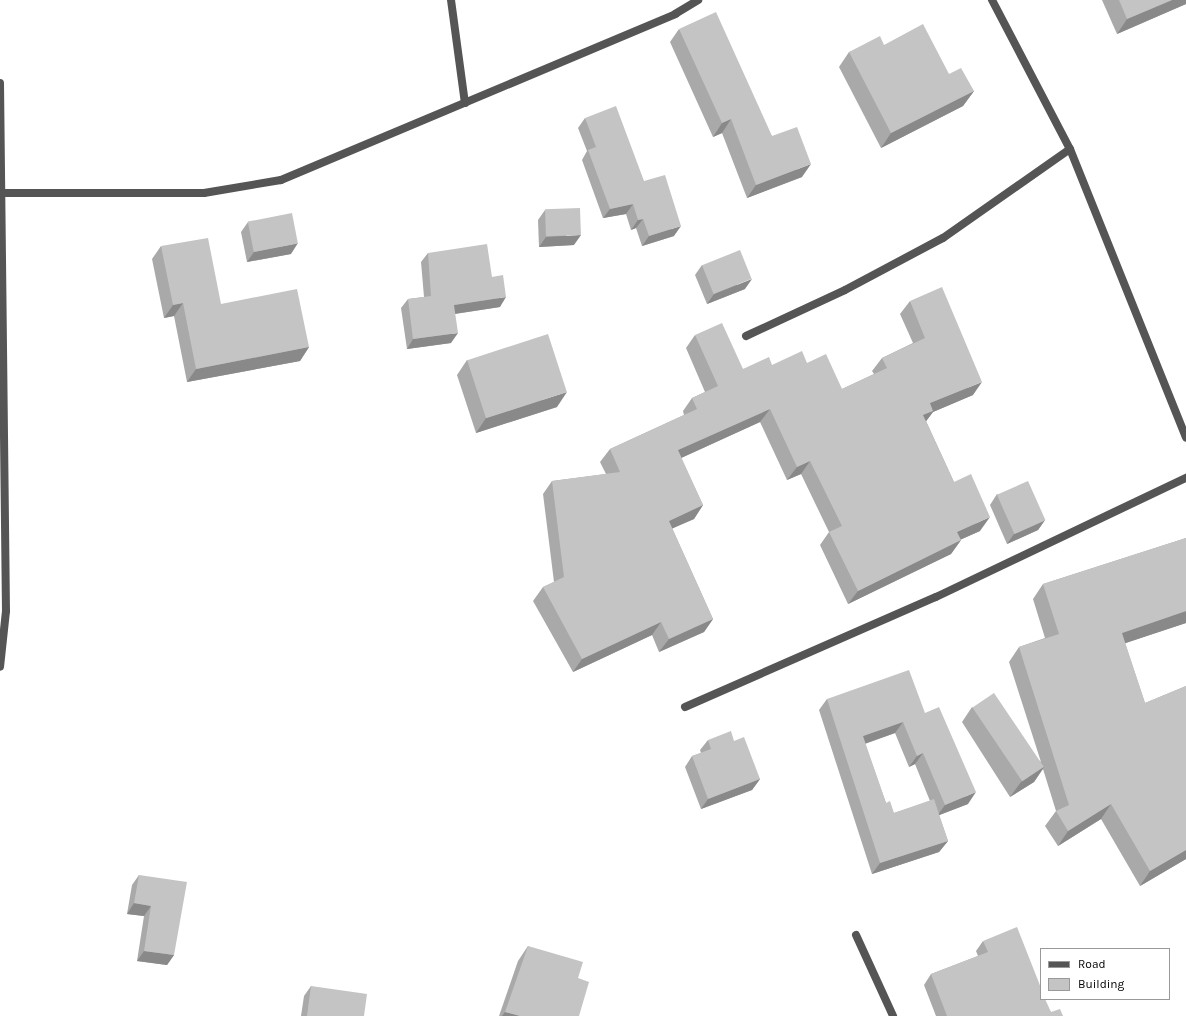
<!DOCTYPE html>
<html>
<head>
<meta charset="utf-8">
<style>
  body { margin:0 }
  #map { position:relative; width:1186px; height:1016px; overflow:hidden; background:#fff; font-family:Karla,sans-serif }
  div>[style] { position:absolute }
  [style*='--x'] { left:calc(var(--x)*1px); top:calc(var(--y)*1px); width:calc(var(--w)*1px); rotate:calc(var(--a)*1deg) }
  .street>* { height:8px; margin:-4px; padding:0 4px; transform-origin:4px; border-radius:4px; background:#555 }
  .wall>* { inset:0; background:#a9a9a9 }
  .shaded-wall>* { inset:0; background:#898989 }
  .building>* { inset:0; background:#c4c4c4; transform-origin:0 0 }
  span { translate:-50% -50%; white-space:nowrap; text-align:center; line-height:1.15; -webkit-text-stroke:3.5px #fff; paint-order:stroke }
  .legend { position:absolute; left:1040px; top:948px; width:130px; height:52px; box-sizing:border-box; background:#fff; border:1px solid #999; margin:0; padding:5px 7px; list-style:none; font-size:12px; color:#000 }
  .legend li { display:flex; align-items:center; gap:8px; height:20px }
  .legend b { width:20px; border:1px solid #999 }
</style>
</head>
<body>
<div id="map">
  <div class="street">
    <i style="--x:451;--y:0;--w:104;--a:82.3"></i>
    <i style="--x:992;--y:0;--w:168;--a:62.4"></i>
    <i style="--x:1070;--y:149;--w:311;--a:68.1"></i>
    <i style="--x:0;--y:83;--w:528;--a:89.35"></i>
    <i style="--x:6;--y:611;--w:56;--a:96.1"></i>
    <i style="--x:4;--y:193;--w:200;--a:0"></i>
    <i style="--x:204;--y:193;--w:78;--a:-9.6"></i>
    <i style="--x:281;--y:180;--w:428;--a:-22.8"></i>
    <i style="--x:675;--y:14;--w:27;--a:-31"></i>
    <i style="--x:746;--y:336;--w:109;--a:-24.9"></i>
    <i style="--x:845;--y:290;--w:111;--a:-28"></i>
    <i style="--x:943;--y:238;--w:155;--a:-35"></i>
    <i style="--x:685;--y:707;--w:274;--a:-23.7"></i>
    <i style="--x:936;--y:597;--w:277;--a:-25.5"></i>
    <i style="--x:856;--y:935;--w:89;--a:65.4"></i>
  </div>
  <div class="wall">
    <i style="clip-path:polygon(1102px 0,1186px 0,1186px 4px,1117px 34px)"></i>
    <i style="clip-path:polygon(679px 29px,772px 136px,802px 177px,747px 198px,722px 133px,713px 137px,670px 42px)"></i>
    <i style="clip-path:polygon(884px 45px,949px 74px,974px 91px,963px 106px,881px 148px,839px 67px,849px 52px)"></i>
    <i style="clip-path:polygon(585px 118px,644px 181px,674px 236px,642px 246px,636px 228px,631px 230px,626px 214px,603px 218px,582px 160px,587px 151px,578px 128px)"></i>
    <i style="clip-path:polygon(545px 210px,574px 245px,539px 247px,538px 220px)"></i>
    <i style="clip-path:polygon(248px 222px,291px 254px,247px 262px,241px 232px)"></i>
    <i style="clip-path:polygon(161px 246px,221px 304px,309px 347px,300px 361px,187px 382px,174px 316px,164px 318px,152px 259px)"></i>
    <i style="clip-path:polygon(428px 253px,492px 277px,500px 307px,455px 314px,451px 343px,407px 349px,401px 308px,408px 299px,424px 297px,421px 262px)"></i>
    <i style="clip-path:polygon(702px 265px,745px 289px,707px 304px,695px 275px)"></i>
    <i style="clip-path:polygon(910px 301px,973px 395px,933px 412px,926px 421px,954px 482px,980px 531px,960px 540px,961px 540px,951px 554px,848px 604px,820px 545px,829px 532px,801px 474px,787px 480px,760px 422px,681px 458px,703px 505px,694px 519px,672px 528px,713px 619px,704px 632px,659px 652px,652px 635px,573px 672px,533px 601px,543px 587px,554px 582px,543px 494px,552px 481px,606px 474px,600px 462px,610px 449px,684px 415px,683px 411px,692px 398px,705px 392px,686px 348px,695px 335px,743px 369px,772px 365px,807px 363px,842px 389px,874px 374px,872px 371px,882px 358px,913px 343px,900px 314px)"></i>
    <i style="clip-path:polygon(467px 360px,557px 407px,476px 433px,457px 375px)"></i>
    <i style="clip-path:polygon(997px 494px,1045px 520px,1038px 530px,1007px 544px,990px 505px)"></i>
    <i style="clip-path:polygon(1186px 538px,1186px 623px,1125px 643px,1145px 703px,1186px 686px,1186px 859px,1140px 886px,1101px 819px,1058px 846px,1045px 826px,1056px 811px,1043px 769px,1034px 782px,1010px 797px,962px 722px,972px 707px,1041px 762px,1009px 662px,1019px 647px,1045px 638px,1033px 599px,1043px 584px)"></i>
    <i style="clip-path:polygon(evenodd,827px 699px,925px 713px,968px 804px,939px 815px,948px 841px,939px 852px,872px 874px,819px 710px,827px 699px,895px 733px,909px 767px,915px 764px,930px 801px,894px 813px,886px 803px,865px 744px,895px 733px)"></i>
    <i style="clip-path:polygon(708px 740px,734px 741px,760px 779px,752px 790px,701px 809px,685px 767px,692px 756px,701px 753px,700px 750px)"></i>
    <i style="clip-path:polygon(139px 875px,174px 955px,167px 965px,137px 961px,144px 916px,127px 914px,132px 885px)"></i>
    <i style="clip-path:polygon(983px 941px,1051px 1012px,1063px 1016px,936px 1016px,924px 985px,931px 974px,978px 956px,976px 951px)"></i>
    <i style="clip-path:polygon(528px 946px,578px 978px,579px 1016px,499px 1016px,518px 961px)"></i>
    <i style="clip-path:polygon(311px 986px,364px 1016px,301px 1016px,304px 996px)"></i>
  </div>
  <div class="shaded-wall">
    <i style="clip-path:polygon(1172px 0,1186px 0,1186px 4px,1117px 34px,1127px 19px)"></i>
    <i style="clip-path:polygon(974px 91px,963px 106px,881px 148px,891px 133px)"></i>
    <i style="clip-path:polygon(731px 119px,722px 133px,713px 137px,722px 123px)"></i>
    <i style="clip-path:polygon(811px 164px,802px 177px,747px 198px,756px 185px)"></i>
    <i style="clip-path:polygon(633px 204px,626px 214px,603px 218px,610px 209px)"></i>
    <i style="clip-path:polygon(643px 219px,636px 228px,631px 230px,638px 220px)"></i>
    <i style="clip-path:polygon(681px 226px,674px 236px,642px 246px,649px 236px)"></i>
    <i style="clip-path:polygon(581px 235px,574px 245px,539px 247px,546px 237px)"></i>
    <i style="clip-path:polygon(298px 243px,291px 254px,247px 262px,254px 252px)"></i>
    <i style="clip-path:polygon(752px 279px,745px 289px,707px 304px,714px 294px)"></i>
    <i style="clip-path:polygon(506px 297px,500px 307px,447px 315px,454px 305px)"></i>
    <i style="clip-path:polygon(183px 303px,174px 316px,164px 318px,173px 305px)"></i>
    <i style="clip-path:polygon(458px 333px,451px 343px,407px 349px,413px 339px)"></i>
    <i style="clip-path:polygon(309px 347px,300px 361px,187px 382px,196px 369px)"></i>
    <i style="clip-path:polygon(982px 382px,973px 395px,933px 412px,924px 424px,914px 429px,930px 403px)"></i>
    <i style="clip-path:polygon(567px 392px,557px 407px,476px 433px,486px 418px)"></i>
    <i style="clip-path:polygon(770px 409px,760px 422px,668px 464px,678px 450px)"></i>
    <i style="clip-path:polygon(810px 461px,801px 474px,787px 480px,797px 467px)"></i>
    <i style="clip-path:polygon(703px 505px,694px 519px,660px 534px,669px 521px)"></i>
    <i style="clip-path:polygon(990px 517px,980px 531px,948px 545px,957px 532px)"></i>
    <i style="clip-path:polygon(1045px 520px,1038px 530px,1007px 544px,1014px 534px)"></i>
    <i style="clip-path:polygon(961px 540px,951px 554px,848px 604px,858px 591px)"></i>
    <i style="clip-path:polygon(1186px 611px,1186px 623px,1111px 648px,1122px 633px)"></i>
    <i style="clip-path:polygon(713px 619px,704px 632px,659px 652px,669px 639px)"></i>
    <i style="clip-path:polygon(661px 622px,652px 635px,573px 672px,582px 659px)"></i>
    <i style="clip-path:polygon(903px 722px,895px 733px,855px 747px,863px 736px)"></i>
    <i style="clip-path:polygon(923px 753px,915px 764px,909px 767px,917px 756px)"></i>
    <i style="clip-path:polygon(1044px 767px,1034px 782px,1010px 797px,1021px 782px)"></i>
    <i style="clip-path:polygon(760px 779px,752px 790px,701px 809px,708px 799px)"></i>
    <i style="clip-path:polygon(976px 792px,968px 804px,937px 816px,945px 805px)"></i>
    <i style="clip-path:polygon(1111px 804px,1101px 819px,1058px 846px,1068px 831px)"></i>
    <i style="clip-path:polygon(948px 841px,939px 852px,872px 874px,880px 863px)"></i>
    <i style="clip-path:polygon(1186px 850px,1186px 859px,1140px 886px,1150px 871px)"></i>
    <i style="clip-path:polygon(134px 903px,151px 906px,144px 916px,127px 914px)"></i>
    <i style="clip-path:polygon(144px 951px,174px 955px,167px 965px,137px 961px)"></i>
    <i style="clip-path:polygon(505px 1012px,520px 1016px,502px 1016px)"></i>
  </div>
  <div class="building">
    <i style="clip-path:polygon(1119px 0,1172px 0,1127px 19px)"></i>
    <i style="clip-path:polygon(716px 12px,772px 136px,797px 127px,811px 164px,756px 185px,731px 119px,722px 123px,679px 29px)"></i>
    <i style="clip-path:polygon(923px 24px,949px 74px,961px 68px,974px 91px,891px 133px,849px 52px,880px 36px,884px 45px)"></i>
    <i style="clip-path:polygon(616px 106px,644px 181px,665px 175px,681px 226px,649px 236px,643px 219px,638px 220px,633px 204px,610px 209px,588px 150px,596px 147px,585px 118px)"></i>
    <i style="left:580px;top:208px;width:27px;height:35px;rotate:88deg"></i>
    <i style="left:292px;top:213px;width:31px;height:45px;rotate:79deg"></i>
    <i style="clip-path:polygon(208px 238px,221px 304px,297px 289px,309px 347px,196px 369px,183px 303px,173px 305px,161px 246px)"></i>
    <i style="clip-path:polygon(487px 244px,492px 277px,503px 275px,506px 297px,454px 305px,458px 333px,413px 339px,408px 299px,431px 296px,428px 253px)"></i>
    <i style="left:740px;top:250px;width:31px;height:41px;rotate:68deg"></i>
    <i style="clip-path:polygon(942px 287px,982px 382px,930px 403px,933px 411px,923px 415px,954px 482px,971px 474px,990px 517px,957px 532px,961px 540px,858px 591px,829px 532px,842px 526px,810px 461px,797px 467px,770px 409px,678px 450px,703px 505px,669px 521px,713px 619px,669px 639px,661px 622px,582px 659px,543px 587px,564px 577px,552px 481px,620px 472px,610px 449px,697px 409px,692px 398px,718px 386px,695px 335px,722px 323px,743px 369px,769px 357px,772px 365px,802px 351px,807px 363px,826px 354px,842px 389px,887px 368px,882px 358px,925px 338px,910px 301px)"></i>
    <i style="left:548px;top:334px;width:61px;height:85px;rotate:72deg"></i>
    <i style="left:1028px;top:481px;width:43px;height:34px;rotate:66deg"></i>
    <i style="clip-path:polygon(1186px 538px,1186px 611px,1122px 633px,1145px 703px,1186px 686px,1186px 850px,1150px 871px,1111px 804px,1068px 831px,1056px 811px,1069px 805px,1019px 647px,1059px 634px,1043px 584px)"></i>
    <i style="clip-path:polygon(909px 670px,925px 713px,939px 707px,976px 792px,945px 805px,923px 753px,917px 756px,903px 722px,863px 736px,886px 803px,890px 801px,894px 813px,934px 799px,948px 841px,880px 863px,827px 699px)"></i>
    <i style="left:994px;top:693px;width:89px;height:26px;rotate:56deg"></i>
    <i style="clip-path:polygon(731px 731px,734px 741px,744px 737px,760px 779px,708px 799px,692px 756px,711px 749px,708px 740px)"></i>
    <i style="clip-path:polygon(139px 875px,187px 882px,174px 955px,144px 951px,151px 906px,134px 903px)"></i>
    <i style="clip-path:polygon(1017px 927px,1041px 988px,1041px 999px,1045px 999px,1051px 1012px,1060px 1009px,1063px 1016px,947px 1016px,931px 974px,988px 952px,983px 941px)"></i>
    <i style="clip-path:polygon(528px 946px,583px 962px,578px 978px,589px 982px,579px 1016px,520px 1016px,505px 1012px)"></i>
    <i style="clip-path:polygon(311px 986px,367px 994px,364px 1016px,307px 1016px)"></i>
  </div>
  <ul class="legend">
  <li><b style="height:5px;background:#555"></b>Road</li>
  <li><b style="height:11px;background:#c4c4c4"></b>Building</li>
  </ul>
</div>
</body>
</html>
